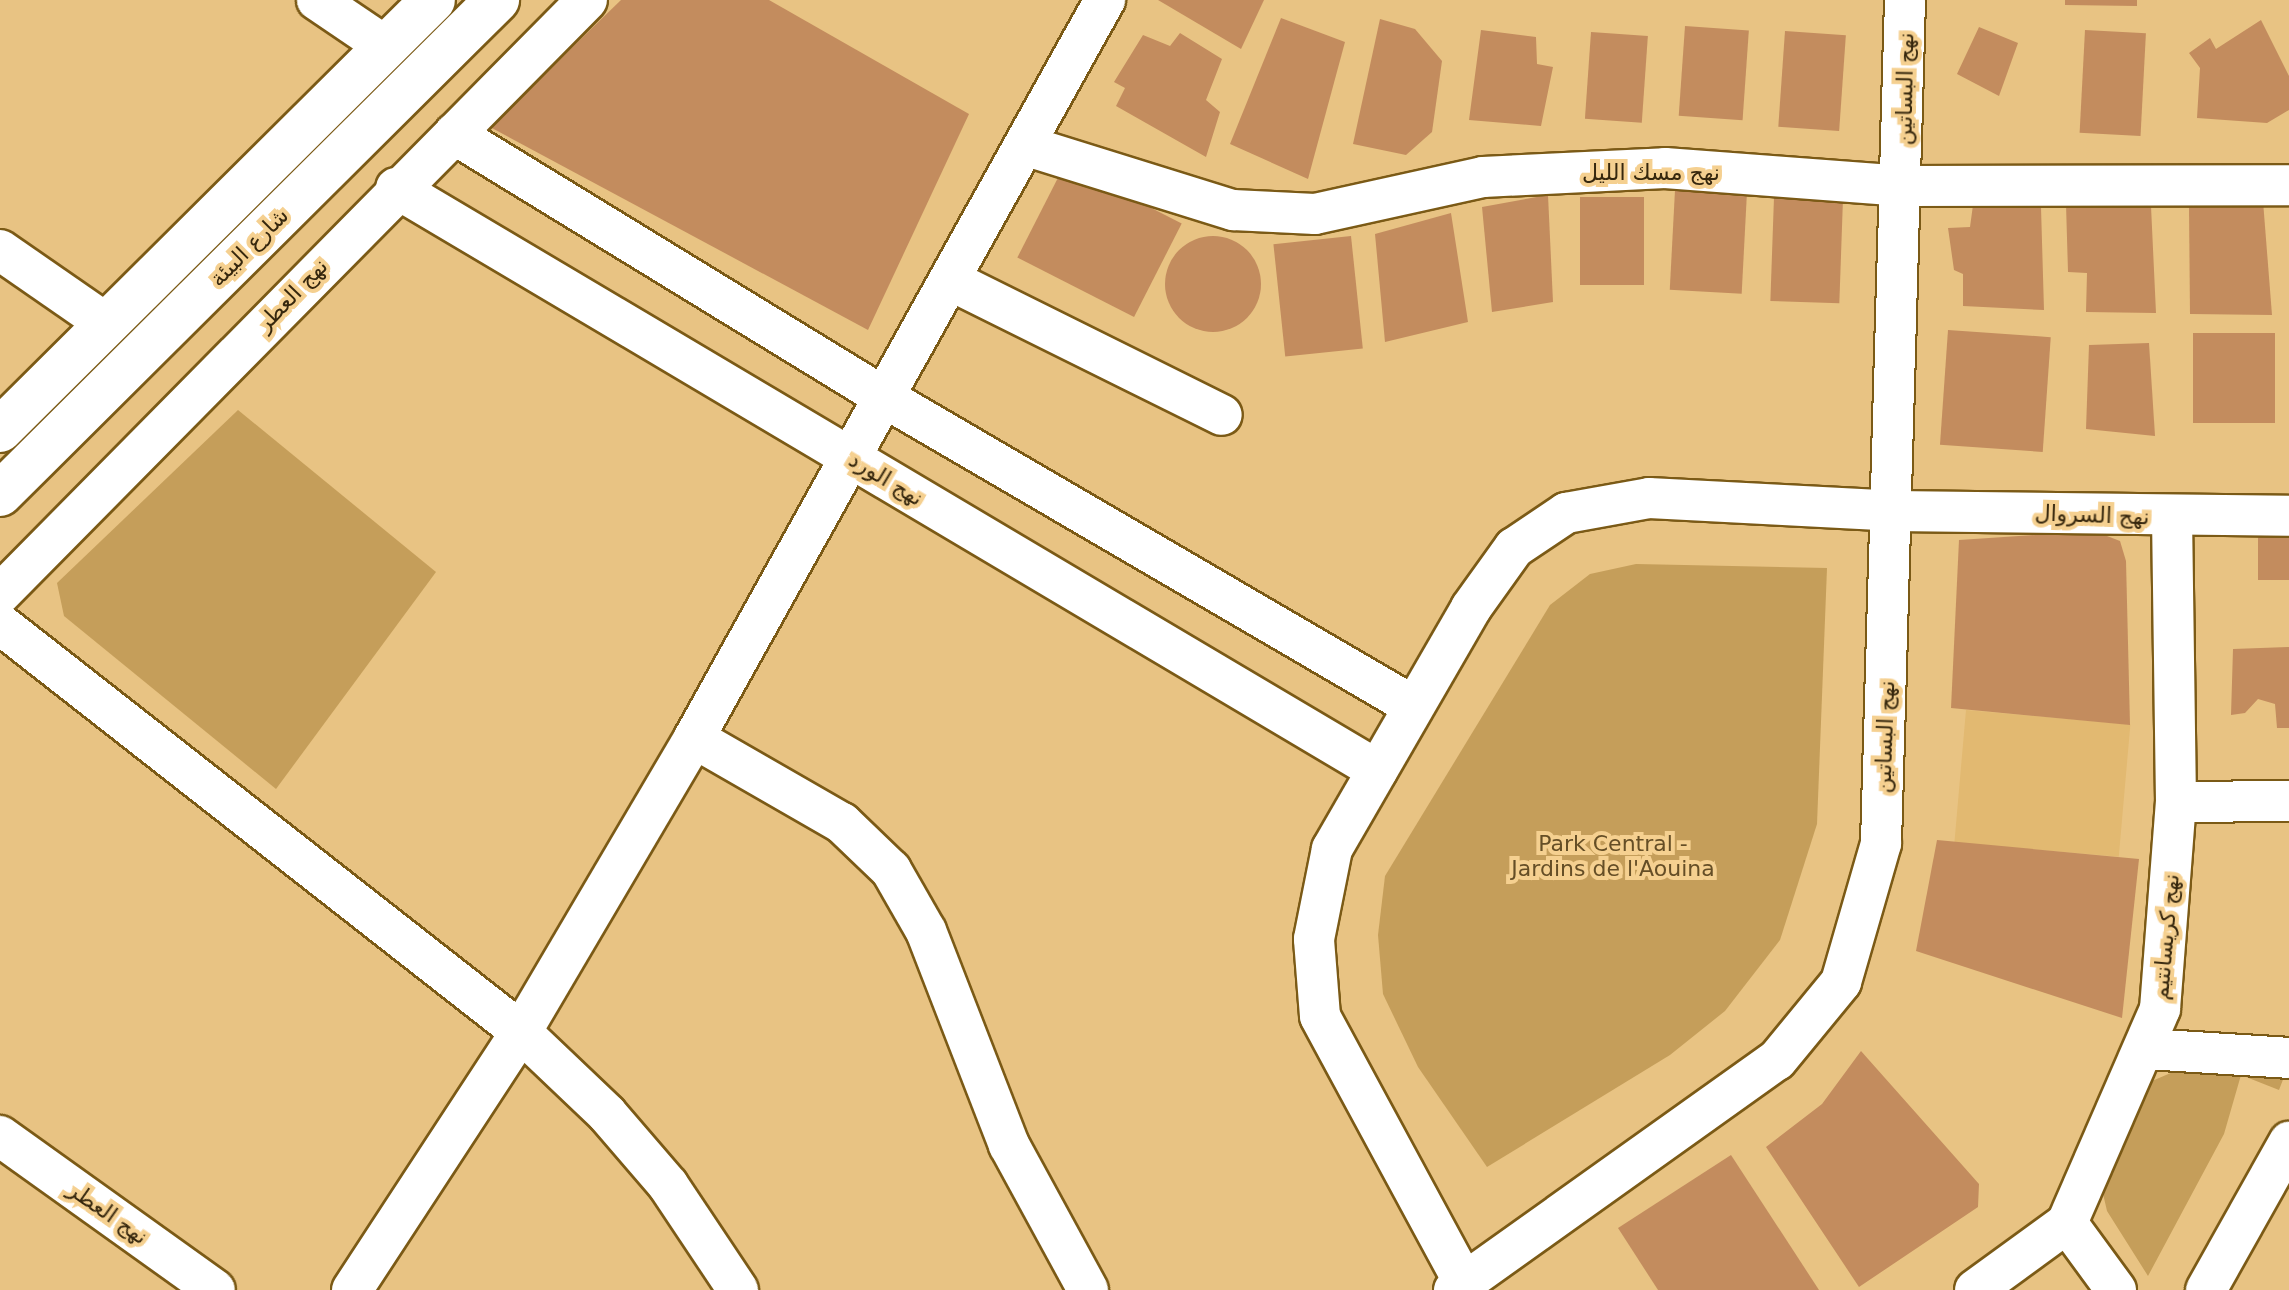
<!DOCTYPE html>
<html>
<head>
<meta charset="utf-8">
<style>
  body { margin:0 }
  #map { position:relative; width:2289px; height:1290px; overflow:hidden; background:#e8c383; font-family:"DejaVu Sans","Noto Naskh Arabic",sans-serif }
  div>[style] { position:absolute }
  [style*='--x'] { left:calc(var(--x)*1px); top:calc(var(--y)*1px); width:calc(var(--w)*1px); rotate:calc(var(--a)*1deg) }
  .built>* { inset:0; background:#e2b971; transform-origin:0 0 }
  .green>* { inset:0; background:#c59e5a }
  .building>* { inset:0; background:#c38c5e; transform-origin:0 0 }
  .round { border-radius:50% }
  .roads { filter:drop-shadow(2px 0 #7b5a16) drop-shadow(-2px 0 #7b5a16) drop-shadow(0 2px #7b5a16) drop-shadow(0 -2px #7b5a16) }
  .minor>* { height:40px; margin:-20px; padding:0 20px; transform-origin:20px; border-radius:20px; background:#fff }
  .major>* { height:44px; margin:-22px; padding:0 22px; transform-origin:22px; border-radius:22px; background:#fff }
  span { translate:-50% -50%; white-space:nowrap; text-align:center; line-height:1.15; -webkit-text-stroke:8px #f5d090; paint-order:stroke }
  .street-label { font-size:22px; color:#36270d }
  .park-label { font-size:22px; color:#654e26 }
</style>
</head>
<body>
<div id="map">
  <div class="built">
    <i style="left:1966px;top:710px;width:165px;height:133px;rotate:5deg"></i>
  </div>
  <div class="green">
    <i style="clip-path:polygon(238px 410px,436px 572px,276px 789px,64px 616px,57px 583px)"></i>
    <i style="clip-path:polygon(1636px 564px,1827px 568px,1817px 824px,1780px 940px,1725px 1011px,1670px 1055px,1487px 1167px,1418px 1067px,1383px 994px,1378px 935px,1385px 876px,1550px 605px,1590px 574px)"></i>
    <i style="clip-path:polygon(2180px 1069px,2284px 1077px,2279px 1090px,2241px 1075px,2224px 1134px,2148px 1276px,2107px 1211px,2101px 1185px,2152px 1081px)"></i>
  </div>
  <div class="building">
    <i style="clip-path:polygon(621px 0,769px 0,969px 114px,868px 330px,490px 127px)"></i>
    <i style="clip-path:polygon(1158px 0,1264px 0,1241px 49px)"></i>
    <i style="clip-path:polygon(2065px 0,2137px 0,2137px 6px,2065px 5px)"></i>
    <i style="clip-path:polygon(1281px 18px,1345px 42px,1308px 179px,1230px 144px)"></i>
    <i style="clip-path:polygon(1380px 19px,1415px 29px,1442px 61px,1432px 132px,1406px 155px,1353px 144px)"></i>
    <i style="clip-path:polygon(2261px 20px,2289px 76px,2289px 110px,2267px 123px,2197px 118px,2200px 68px,2189px 53px,2210px 38px,2216px 49px)"></i>
    <i style="left:1685px;top:26px;width:64px;height:90px;rotate:4deg"></i>
    <i style="clip-path:polygon(1979px 27px,2018px 43px,1999px 96px,1957px 74px)"></i>
    <i style="clip-path:polygon(1481px 30px,1536px 37px,1537px 64px,1553px 67px,1541px 126px,1469px 120px)"></i>
    <i style="left:2085px;top:30px;width:61px;height:103px;rotate:3deg"></i>
    <i style="left:1785px;top:31px;width:61px;height:96px;rotate:4deg"></i>
    <i style="left:1591px;top:32px;width:57px;height:87px;rotate:4deg"></i>
    <i style="clip-path:polygon(1180px 33px,1222px 59px,1206px 100px,1220px 112px,1206px 157px,1116px 106px,1125px 88px,1114px 82px,1143px 35px,1170px 46px)"></i>
    <i style="left:1065px;top:164px;width:131px;height:105px;rotate:27deg"></i>
    <i style="left:1675px;top:190px;width:72px;height:100px;rotate:3deg"></i>
    <i style="clip-path:polygon(1548px 195px,1553px 302px,1492px 312px,1482px 207px)"></i>
    <i style="left:1580px;top:197px;width:64px;height:88px"></i>
    <i style="left:1774px;top:197px;width:69px;height:104px;rotate:2deg"></i>
    <i style="clip-path:polygon(2263px 201px,2272px 315px,2190px 314px,2189px 206px)"></i>
    <i style="clip-path:polygon(2066px 204px,2151px 206px,2156px 313px,2086px 312px,2087px 273px,2068px 272px)"></i>
    <i style="clip-path:polygon(1973px 205px,2041px 207px,2044px 310px,1963px 306px,1963px 274px,1954px 270px,1948px 228px,1970px 227px)"></i>
    <i style="clip-path:polygon(1451px 213px,1468px 322px,1385px 342px,1375px 234px)"></i>
    <i class="round" style="left:1165px;top:236px;width:96px;height:96px"></i>
    <i style="left:1351px;top:236px;width:113px;height:78px;rotate:84deg"></i>
    <i style="left:1948px;top:330px;width:103px;height:115px;rotate:4deg"></i>
    <i style="left:2193px;top:333px;width:82px;height:90px"></i>
    <i style="clip-path:polygon(2149px 343px,2155px 436px,2086px 429px,2089px 345px)"></i>
    <i style="left:2258px;top:525px;width:31px;height:55px"></i>
    <i style="clip-path:polygon(2094px 531px,2120px 541px,2126px 561px,2130px 725px,1951px 708px,1959px 540px)"></i>
    <i style="clip-path:polygon(2289px 647px,2289px 728px,2277px 728px,2275px 704px,2258px 699px,2245px 713px,2231px 715px,2233px 649px)"></i>
    <i style="clip-path:polygon(1937px 840px,2139px 859px,2122px 1018px,1916px 951px)"></i>
    <i style="clip-path:polygon(1861px 1051px,1979px 1184px,1978px 1207px,1859px 1287px,1766px 1147px,1822px 1104px)"></i>
    <i style="clip-path:polygon(1731px 1155px,1819px 1290px,1658px 1290px,1618px 1228px)"></i>
  </div>
  <div class="roads">
    <div class="minor">
      <i style="--x:317;--y:0;--w:82;--a:34.1"></i>
      <i style="--x:454;--y:134;--w:508;--a:31.47"></i>
      <i style="--x:887;--y:399;--w:609;--a:30.27"></i>
      <i style="--x:1027;--y:146;--w:216;--a:17.3"></i>
      <i style="--x:1233;--y:210;--w:82;--a:2.8"></i>
      <i style="--x:1315;--y:214;--w:172;--a:-12.4"></i>
      <i style="--x:1483;--y:177;--w:182;--a:-2.8"></i>
      <i style="--x:1665;--y:168;--w:240;--a:4.3"></i>
      <i style="--x:1904;--y:186;--w:385;--a:-0.1"></i>
      <i style="--x:396;--y:188;--w:1141;--a:30.68"></i>
      <i style="--x:0;--y:250;--w:130;--a:34.7"></i>
      <i style="--x:952;--y:281;--w:301;--a:26.4"></i>
      <i style="--x:0;--y:594;--w:835;--a:-45.34"></i>
      <i style="--x:0;--y:624;--w:662;--a:38.06"></i>
      <i style="--x:521;--y:1032;--w:119;--a:43.6"></i>
      <i style="--x:607;--y:1114;--w:94;--a:49.3"></i>
      <i style="--x:668;--y:1185;--w:126;--a:56.3"></i>
      <i style="--x:694;--y:738;--w:171;--a:29.9"></i>
      <i style="--x:842;--y:823;--w:68;--a:43.8"></i>
      <i style="--x:891;--y:870;--w:70;--a:60.2"></i>
      <i style="--x:926;--y:931;--w:230;--a:68.8"></i>
      <i style="--x:1009;--y:1145;--w:165;--a:61.4"></i>
      <i style="--x:2176;--y:802;--w:113;--a:-0.5"></i>
      <i style="--x:2147;--y:1049;--w:142;--a:3.6"></i>
      <i style="--x:0;--y:1136;--w:264;--a:35.6"></i>
      <i style="--x:2067;--y:1223;--w:83;--a:53.8"></i>
      <i style="--x:352;--y:1290;--w:308;--a:-56.8"></i>
      <i style="--x:521;--y:1032;--w:341;--a:-59.5"></i>
      <i style="--x:694;--y:738;--w:845;--a:-60.89"></i>
      <i style="--x:1454;--y:1290;--w:397;--a:-35.5"></i>
      <i style="--x:1777;--y:1060;--w:101;--a:-50.6"></i>
      <i style="--x:1841;--y:982;--w:145;--a:-73.9"></i>
      <i style="--x:1881;--y:843;--w:843;--a:-88.37"></i>
      <i style="--x:1468;--y:1290;--w:311;--a:-118.4"></i>
      <i style="--x:1320;--y:1016;--w:77;--a:-94.5"></i>
      <i style="--x:1314;--y:939;--w:92;--a:-78.7"></i>
      <i style="--x:1332;--y:849;--w:278;--a:-60"></i>
      <i style="--x:1471;--y:608;--w:74;--a:-54.4"></i>
      <i style="--x:1514;--y:548;--w:63;--a:-33.9"></i>
      <i style="--x:1566;--y:513;--w:84;--a:-10.2"></i>
      <i style="--x:1649;--y:498;--w:245;--a:3"></i>
      <i style="--x:1894;--y:511;--w:395;--a:0.7"></i>
      <i style="--x:1975;--y:1290;--w:114;--a:-36.1"></i>
      <i style="--x:2067;--y:1223;--w:233;--a:-66.5"></i>
      <i style="--x:2160;--y:1009;--w:208;--a:-85.6"></i>
      <i style="--x:2176;--y:802;--w:284;--a:-90.8"></i>
      <i style="--x:2206;--y:1290;--w:170;--a:-60.7"></i>
    </div>
    <div class="major">
      <i style="--x:0;--y:430;--w:610;--a:-44.8"></i>
      <i style="--x:0;--y:494;--w:701;--a:-44.83"></i>
    </div>
  </div>
  <div class="street-label">
    <span style="left:1905px;top:89px;rotate:-89deg">نهج البساتين</span>
    <span style="left:1651px;top:173px">نهج مسك الليل</span>
    <span style="left:249px;top:247px;rotate:-45deg">شارع البيئة</span>
    <span style="left:292px;top:295px;rotate:-46deg">نهج العطر</span>
    <span style="left:886px;top:479px;rotate:31deg">نهج الورد</span>
    <span style="left:2092px;top:515px;rotate:2deg">نهج السروال</span>
    <span style="left:1885px;top:737px;rotate:-88deg">نهج البساتين</span>
    <span style="left:2166px;top:937px;rotate:-85deg">نهج كريسانتيم</span>
    <span style="left:108px;top:1213px;rotate:35deg">نهج العطر</span>
  </div>
  <div class="park-label">
    <span style="left:1613px;top:856px">Park Central -<br>Jardins de l'Aouina</span>
  </div>
</div>
</body>
</html>
